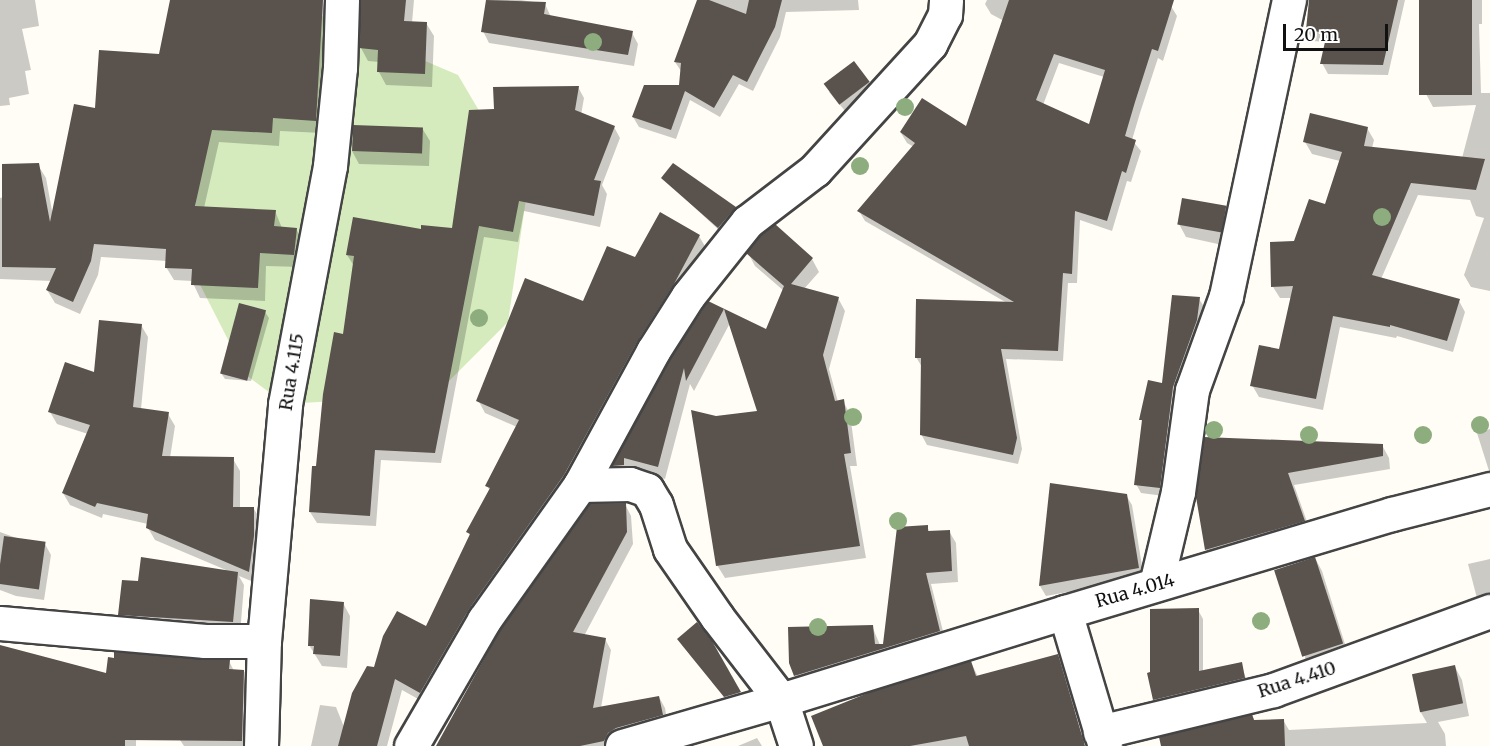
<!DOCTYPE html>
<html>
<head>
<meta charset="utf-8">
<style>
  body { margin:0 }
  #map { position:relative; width:1490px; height:746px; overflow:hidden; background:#fffdf5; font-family:Merriweather,serif }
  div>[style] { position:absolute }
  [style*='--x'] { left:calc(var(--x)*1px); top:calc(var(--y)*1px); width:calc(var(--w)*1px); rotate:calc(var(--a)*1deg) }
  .green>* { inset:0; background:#d5ebbd }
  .shadow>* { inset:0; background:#0003 }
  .building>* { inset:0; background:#5a524d; transform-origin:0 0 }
  .roads { filter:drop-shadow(2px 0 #444) drop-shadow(-2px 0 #444) drop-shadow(0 2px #444) drop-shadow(0 -2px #444) }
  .minor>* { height:33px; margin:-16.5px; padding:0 16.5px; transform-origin:16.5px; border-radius:16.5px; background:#fff }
  .trees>* { width:18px; height:18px; margin:-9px; border-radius:50%; background:#8dad7f }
  span { translate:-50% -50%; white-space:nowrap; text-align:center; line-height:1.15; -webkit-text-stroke:6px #fff; paint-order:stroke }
  .street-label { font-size:18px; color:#111 }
  .scale { position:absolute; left:1283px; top:24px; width:105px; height:27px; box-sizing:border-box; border:3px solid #111; border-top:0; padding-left:8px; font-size:18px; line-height:21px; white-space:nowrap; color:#111; -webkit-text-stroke:4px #fff; paint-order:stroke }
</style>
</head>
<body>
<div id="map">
  <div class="green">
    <i style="clip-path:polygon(314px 7px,324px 18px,458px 75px,527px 192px,508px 322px,435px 395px,285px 404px,246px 375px,192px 269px,196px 201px,210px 128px)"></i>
  </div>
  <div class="shadow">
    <i style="clip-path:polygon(0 0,35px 0,39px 26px,22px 29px,31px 70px,25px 71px,29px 94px,9px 98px,10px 105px,0 106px)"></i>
    <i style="clip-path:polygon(250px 0,337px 0,322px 133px,280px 131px,279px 146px,219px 142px,204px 208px,275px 211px,282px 228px,296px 229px,304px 242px,301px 267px,266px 266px,265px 301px,200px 298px,192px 281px,174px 280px,166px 267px,167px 261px,101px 257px,98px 275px,80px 314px,55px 303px,47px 290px,52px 281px,0 279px,0 198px,4px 197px,38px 165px,46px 178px,53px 216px,97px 110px,160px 55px)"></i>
    <i style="clip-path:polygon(360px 0,414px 0,412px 23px,426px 23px,434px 36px,432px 87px,386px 85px,379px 72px,379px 62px,368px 61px,361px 48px)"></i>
    <i style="clip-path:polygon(487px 0,521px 0,545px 4px,551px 17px,632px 33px,638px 44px,634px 66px,489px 43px,483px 31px)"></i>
    <i style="clip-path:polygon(699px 0,858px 0,859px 10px,786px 12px,780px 37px,753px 91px,739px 84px,720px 117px,690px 100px,676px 139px,639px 127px,633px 117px,681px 86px,681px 71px,675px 62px)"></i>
    <i style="clip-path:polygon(evenodd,987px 0,1153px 0,1171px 6px,1177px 16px,1163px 61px,1158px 58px,1140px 113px,1132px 140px,1141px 151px,1131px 182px,1127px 181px,1112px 231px,1080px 220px,1077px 283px,1068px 283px,1063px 361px,1006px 359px,1022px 449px,1018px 464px,927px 445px,921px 434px,922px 367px,916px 357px,1007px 303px,865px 221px,859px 211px,914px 147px,907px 143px,901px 133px,967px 128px,1004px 21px,991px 14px,985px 4px,987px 0,1059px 63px,1104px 77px,1090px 126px,1043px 105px,1059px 63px)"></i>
    <i style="clip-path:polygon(1310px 0,1405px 0,1388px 75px,1328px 74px,1322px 63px,1327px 42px,1313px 41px,1307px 30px)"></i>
    <i style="clip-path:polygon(1421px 0,1482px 0,1482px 24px,1479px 24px,1481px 93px,1490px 93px,1490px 291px,1471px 287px,1464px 275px,1484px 218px,1476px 216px,1470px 200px,1418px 195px,1381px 279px,1459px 301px,1465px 312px,1453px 352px,1397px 336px,1396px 338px,1340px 327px,1323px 410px,1259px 397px,1252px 385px,1280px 351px,1292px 298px,1280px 298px,1273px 287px,1295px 243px,1326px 206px,1340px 161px,1312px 154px,1305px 142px,1367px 128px,1374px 140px,1372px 148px,1462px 158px,1476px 105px,1433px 107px,1426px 94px)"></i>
    <i style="clip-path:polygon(869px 82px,873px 89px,846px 112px,829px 92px)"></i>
    <i style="clip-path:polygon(578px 87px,584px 98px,581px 115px,614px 127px,620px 138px,602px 185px,607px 194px,600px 227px,524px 211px,518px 242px,484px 237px,441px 463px,381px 460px,376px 526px,317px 523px,310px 512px,345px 336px,354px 266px,347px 255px,422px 231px,453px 229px,495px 110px)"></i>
    <i style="clip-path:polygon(354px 127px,422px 128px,430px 141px,429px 166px,359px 164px,352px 151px)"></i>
    <i style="clip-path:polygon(663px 178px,735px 208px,738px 214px,722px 233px)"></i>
    <i style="clip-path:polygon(1225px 208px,1232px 220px,1227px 246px,1186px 237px,1179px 224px)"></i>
    <i style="clip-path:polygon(775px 226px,812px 259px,819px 272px,804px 289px,838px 298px,845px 311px,829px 369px,838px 402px,843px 401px,850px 414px,857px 466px,850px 466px,866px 558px,725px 578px,717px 565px,716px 418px,759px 412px,730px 323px,694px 391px,690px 384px,665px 479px,630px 470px,621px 478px,614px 466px,709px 303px,766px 331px,784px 291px,755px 266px,748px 253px)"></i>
    <i style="clip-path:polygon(699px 236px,706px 248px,427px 704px,402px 690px,387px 746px,367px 746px,351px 742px,343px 727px,342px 746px,311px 746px,320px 705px,336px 707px,344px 727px,375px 669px,427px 628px,471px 537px,468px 532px,490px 491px,487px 486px,517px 427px,485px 413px,478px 400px,584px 303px,635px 259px)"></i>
    <i style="clip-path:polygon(1199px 299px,1205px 308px,1164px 496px,1141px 493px,1136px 484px,1143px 424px,1141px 419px,1163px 385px)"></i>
    <i style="clip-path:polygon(265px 312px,269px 318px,251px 381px,225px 379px,221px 373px)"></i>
    <i style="clip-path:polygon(141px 325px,148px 337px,141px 409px,168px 414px,175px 426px,170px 458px,233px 459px,240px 471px,240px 509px,254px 509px,261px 521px,256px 583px,239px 576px,244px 585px,240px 634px,127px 626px,120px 614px,139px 583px,226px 570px,155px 540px,148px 528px,148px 524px,103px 514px,102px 518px,70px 505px,63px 493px,88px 434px,57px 424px,50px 412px,95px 374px)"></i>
    <i style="clip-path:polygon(1490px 429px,1490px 474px,1477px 433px)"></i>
    <i style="clip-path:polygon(1382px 445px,1389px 458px,1390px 469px,1294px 485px,1311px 533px,1214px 562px,1207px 550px,1198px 497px)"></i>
    <i style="clip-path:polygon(1051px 485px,1126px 495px,1132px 505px,1144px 578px,1046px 596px,1040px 586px)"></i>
    <i style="clip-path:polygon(625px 504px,631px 516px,633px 544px,584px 636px,605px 639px,611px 650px,601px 708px,659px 697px,665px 708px,668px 726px,613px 746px,437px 746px)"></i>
    <i style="clip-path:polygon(927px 526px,930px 533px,949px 531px,956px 543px,958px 582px,931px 584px,946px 643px,802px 687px,790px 663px,872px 626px,880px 645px,884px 645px)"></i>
    <i style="clip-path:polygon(0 532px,22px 540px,45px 544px,51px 555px,44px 600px,16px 596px,0 590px)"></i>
    <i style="clip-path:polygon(1315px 558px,1322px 571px,1349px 657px,1312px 671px,1305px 658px)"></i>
    <i style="clip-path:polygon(1490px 559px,1490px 599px,1478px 602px,1468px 564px)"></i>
    <i style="clip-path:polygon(343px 603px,350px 616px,347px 668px,322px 666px,309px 645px)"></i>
    <i style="clip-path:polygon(1198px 610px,1203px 619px,1203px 671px,1241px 664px,1249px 687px,1159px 709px,1154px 699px)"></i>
    <i style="clip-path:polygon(711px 642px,743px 698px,729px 702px,682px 645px)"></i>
    <i style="clip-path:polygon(0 648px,107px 675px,137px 671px,136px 746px,0 746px)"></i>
    <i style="clip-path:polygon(1057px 655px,1064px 667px,1077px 710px,996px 733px,999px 746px,825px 746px,971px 662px,978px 677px)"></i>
    <i style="clip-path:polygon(229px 661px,234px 671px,244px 671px,250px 683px,249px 746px,184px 746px,180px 740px)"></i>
    <i style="clip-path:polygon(1455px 667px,1462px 680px,1469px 716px,1438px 722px,1445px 734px,1446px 746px,1163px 746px,1252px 716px,1255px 721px,1283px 720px,1289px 730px,1427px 723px,1420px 711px)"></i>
    <i style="clip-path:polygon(757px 738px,762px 746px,738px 746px)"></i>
  </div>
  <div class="building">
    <i style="clip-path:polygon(170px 0,323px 0,316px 121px,273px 118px,272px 133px,212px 130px,195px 206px,276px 210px,274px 226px,297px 228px,294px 255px,260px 253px,258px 288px,191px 285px,192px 269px,165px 268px,166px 249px,94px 244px,91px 261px,73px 302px,46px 290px,56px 268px,2px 267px,2px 164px,39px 163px,50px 222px,74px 104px,95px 108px,99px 50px,159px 54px)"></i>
    <i style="clip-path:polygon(361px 0,406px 0,404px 21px,427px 22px,425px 74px,377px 72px,378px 50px,359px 48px)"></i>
    <i style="clip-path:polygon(486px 0,546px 2px,544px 14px,633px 31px,628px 55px,481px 32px)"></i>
    <i style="clip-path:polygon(697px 0,709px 0,746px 14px,749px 0,782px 0,775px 27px,747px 82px,733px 75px,714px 108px,685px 91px,671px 130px,632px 117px,644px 85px,679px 85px,681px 63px,674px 62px)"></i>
    <i style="clip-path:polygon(evenodd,1009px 0,1174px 0,1158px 51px,1152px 49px,1135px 102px,1125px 136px,1136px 140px,1126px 173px,1122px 171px,1107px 221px,1075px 211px,1072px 274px,1063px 273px,1058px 351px,1001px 349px,1017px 438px,1013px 455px,920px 435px,921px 358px,915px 358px,916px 299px,1014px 302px,857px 211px,915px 143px,900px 132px,922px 98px,966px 126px,1009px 0,1054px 54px,1105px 70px,1089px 124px,1036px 100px,1054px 54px)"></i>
    <i style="clip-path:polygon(1309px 0,1398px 0,1383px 65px,1320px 64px,1327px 33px,1306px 30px)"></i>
    <i style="left:1419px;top:0;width:53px;height:95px"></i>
    <i style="left:854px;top:61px;width:26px;height:38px;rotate:53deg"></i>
    <i style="clip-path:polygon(579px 86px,575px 110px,615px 126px,594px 180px,601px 181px,594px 216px,519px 201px,513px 232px,479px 226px,435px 453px,375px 450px,370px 516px,309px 512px,312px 466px,316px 466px,323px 394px,334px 332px,343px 334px,354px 256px,346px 255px,353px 217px,421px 229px,421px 225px,452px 228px,469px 110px,494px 109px,493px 87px)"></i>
    <i style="clip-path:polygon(1310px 113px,1368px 127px,1364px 146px,1485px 159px,1476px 190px,1411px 183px,1372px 275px,1460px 299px,1447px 341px,1390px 325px,1390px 327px,1333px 316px,1316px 399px,1250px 386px,1259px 345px,1279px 349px,1293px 286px,1271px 287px,1270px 242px,1294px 241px,1309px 199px,1325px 204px,1342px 152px,1303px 142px)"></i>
    <i style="left:353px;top:125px;width:70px;height:26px;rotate:2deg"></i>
    <i style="clip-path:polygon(673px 163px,736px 207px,718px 228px,661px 178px)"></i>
    <i style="left:1182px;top:198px;width:45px;height:27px;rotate:10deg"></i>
    <i style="clip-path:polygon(660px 212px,700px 235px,674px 284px,637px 342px,564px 475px,469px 609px,420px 693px,395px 679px,377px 746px,338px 746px,352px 693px,367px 666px,374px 667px,383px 636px,397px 611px,426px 626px,470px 534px,466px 532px,490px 488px,485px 486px,519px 420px,476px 401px,525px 278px,583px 301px,607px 246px,635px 257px)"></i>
    <i style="clip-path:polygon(775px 224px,813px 258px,791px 284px,839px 297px,823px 355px,835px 401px,844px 399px,851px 453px,844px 454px,860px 546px,716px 566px,691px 410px,716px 416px,757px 411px,724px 309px,686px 381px,684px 368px,658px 467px,624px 458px,624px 465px,612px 466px,669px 361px,708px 301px,766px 329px,784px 286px,746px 253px,760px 236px)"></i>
    <i style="clip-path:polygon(1172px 295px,1200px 297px,1197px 320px,1173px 387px,1160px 488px,1134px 485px,1142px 420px,1139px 420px,1148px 380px,1162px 383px)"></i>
    <i style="left:239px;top:303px;width:28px;height:73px;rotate:15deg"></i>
    <i style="clip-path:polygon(99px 320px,142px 324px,133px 407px,169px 412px,162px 456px,234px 457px,233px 507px,254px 507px,254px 536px,249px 572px,146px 528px,148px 514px,97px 503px,95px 507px,62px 493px,90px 425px,48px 412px,65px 362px,94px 372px)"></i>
    <i style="clip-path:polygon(1204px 437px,1383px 444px,1383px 456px,1288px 473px,1305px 521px,1205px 550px,1196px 497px)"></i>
    <i style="clip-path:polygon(1050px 483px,1127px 494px,1139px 568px,1039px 586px)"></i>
    <i style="clip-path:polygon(626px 503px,627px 532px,573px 632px,606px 638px,593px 708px,659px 696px,663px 715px,616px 728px,608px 733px,604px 741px,580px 746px,436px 746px,500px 630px,590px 504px)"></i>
    <i style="clip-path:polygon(928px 525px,928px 531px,950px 530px,952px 571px,926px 573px,940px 631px,794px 676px,789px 663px,788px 627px,873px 625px,875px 644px,883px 644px,897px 527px)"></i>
    <i style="left:4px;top:536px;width:42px;height:48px;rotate:8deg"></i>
    <i style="clip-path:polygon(141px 557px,238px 572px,233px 622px,118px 615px,122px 580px,138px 581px)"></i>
    <i style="left:1315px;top:557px;width:91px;height:43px;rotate:72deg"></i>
    <i style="clip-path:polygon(310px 599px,344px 602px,340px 656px,313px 654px,314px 646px,308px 646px)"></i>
    <i style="clip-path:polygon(1199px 608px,1199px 671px,1242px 662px,1245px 678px,1153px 700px,1147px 673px,1150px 672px,1150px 609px)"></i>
    <i style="clip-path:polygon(697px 622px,712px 641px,741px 692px,724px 697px,677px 639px)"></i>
    <i style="clip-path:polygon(0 645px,106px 673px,108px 657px,114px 658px,114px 652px,230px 660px,229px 669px,244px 670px,242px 741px,125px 740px,125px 746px,0 746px)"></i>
    <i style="clip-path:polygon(1058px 654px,1085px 746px,969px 746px,966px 736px,910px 746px,823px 746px,811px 716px,868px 693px,971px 661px,976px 676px)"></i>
    <i style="left:1455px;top:665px;width:39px;height:44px;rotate:78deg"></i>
    <i style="clip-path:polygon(1252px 714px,1254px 720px,1284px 719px,1285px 746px,1161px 746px,1159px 737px)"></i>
  </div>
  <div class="roads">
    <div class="minor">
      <i style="--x:580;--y:485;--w:50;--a:-1.1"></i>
      <i style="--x:630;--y:484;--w:18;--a:19"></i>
      <i style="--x:647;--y:490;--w:17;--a:59"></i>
      <i style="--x:656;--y:505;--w:46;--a:72.3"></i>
      <i style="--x:670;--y:549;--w:83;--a:55.3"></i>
      <i style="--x:717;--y:617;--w:105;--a:52.4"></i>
      <i style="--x:781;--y:700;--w:48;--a:71.9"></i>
      <i style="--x:1156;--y:584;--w:95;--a:-76.6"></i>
      <i style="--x:1178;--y:492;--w:103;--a:-82.2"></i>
      <i style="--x:1192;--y:390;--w:100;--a:-70.1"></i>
      <i style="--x:1226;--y:296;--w:303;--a:-78"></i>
      <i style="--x:1065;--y:612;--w:140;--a:73.4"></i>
      <i style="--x:0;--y:623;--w:206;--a:5"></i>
      <i style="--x:205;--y:641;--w:59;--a:0"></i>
      <i style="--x:1100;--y:732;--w:178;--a:-13.6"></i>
      <i style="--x:1273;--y:690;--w:231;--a:-20"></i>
      <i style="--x:261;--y:746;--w:105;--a:-88.4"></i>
      <i style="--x:264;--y:641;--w:238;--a:-84.9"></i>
      <i style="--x:285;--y:404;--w:242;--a:-79.3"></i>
      <i style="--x:330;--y:166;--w:99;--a:-84.2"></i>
      <i style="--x:340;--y:68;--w:68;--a:-88.3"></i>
      <i style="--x:411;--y:746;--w:146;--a:-59.9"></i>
      <i style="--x:484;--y:620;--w:166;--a:-54.6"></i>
      <i style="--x:580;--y:485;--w:153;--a:-61.4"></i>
      <i style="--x:653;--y:351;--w:65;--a:-57.5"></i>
      <i style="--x:688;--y:296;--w:95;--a:-51.4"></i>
      <i style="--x:747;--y:222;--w:86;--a:-37.4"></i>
      <i style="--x:815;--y:170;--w:171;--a:-47.6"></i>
      <i style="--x:930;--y:44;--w:33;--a:-63"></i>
      <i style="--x:945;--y:15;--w:15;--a:-86"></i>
      <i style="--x:622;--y:746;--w:166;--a:-16.1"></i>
      <i style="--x:781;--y:700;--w:297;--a:-17.2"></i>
      <i style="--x:1065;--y:612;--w:341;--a:-16.7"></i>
      <i style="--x:1392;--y:514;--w:101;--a:-14.3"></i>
    </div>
  </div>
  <div class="trees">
    <i style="left:593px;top:42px"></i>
    <i style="left:905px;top:107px"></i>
    <i style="left:860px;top:166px"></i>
    <i style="left:1382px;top:217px"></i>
    <i style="left:479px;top:318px"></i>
    <i style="left:853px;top:417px"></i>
    <i style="left:1480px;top:425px"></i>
    <i style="left:1214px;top:430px"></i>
    <i style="left:1309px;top:435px"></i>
    <i style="left:1423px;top:435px"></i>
    <i style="left:898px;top:521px"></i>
    <i style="left:1261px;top:621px"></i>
    <i style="left:818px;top:627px"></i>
  </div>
  <div class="street-label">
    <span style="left:292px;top:372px;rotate:-81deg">Rua 4.115</span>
    <span style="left:1135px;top:591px;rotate:-16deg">Rua 4.014</span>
    <span style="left:1297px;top:680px;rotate:-18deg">Rua 4.410</span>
  </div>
  <div class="scale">20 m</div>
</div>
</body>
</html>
